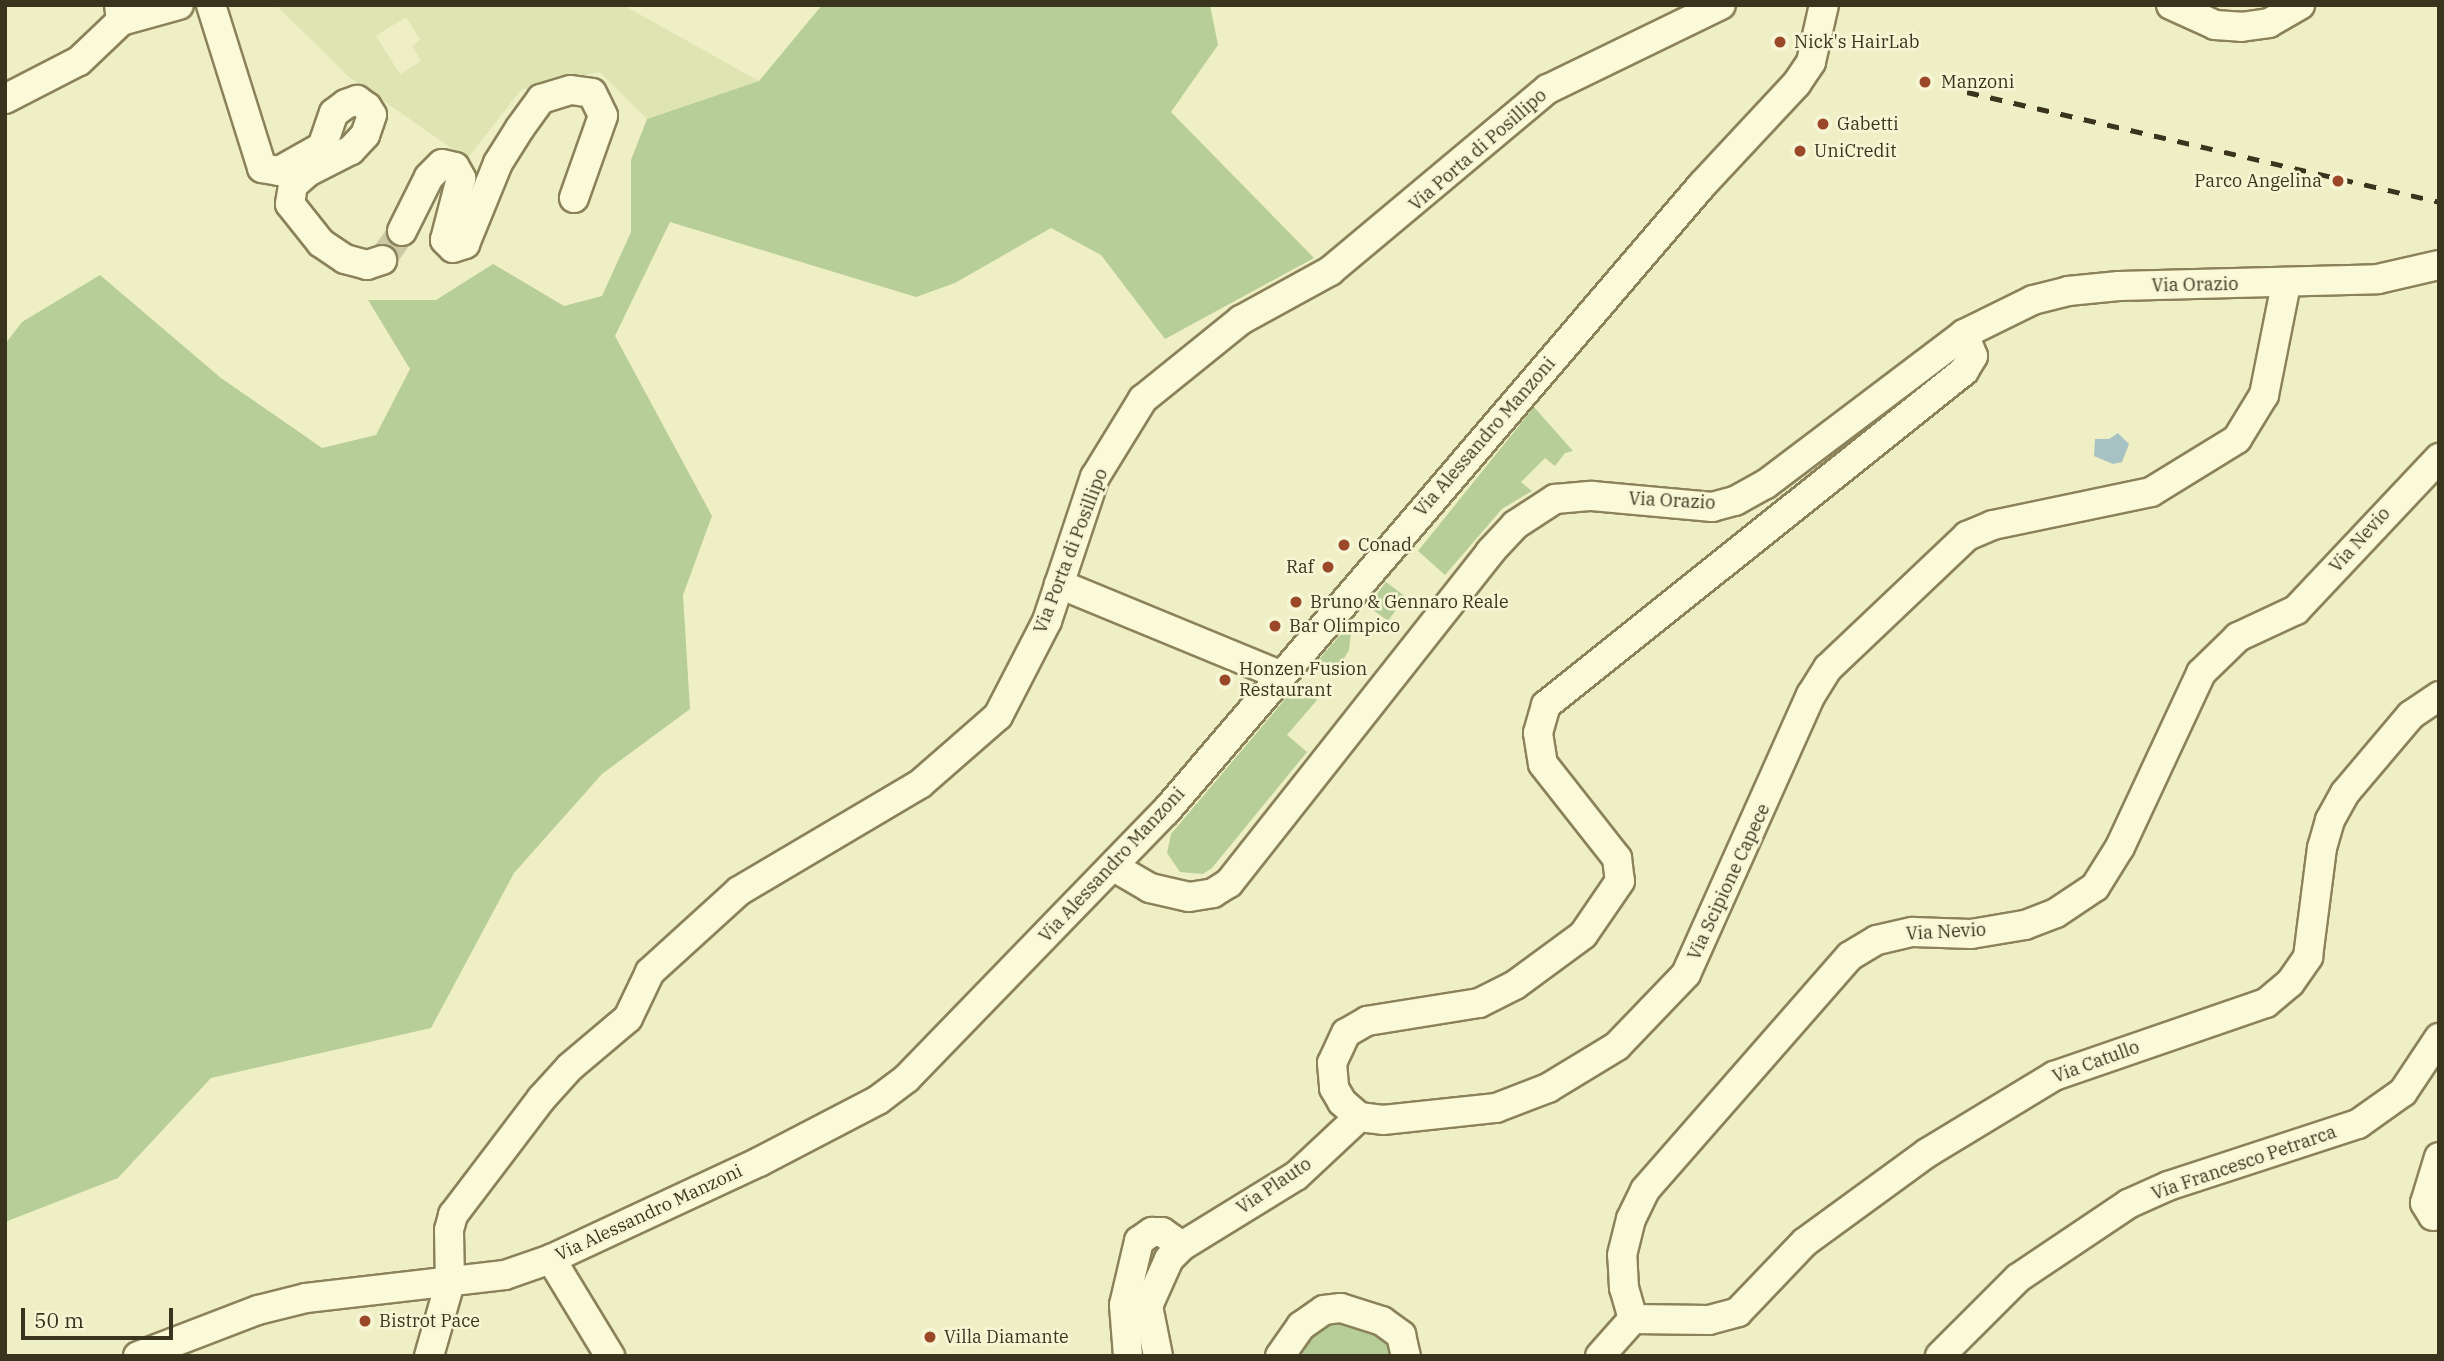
<!DOCTYPE html>
<html>
<head>
<meta charset="utf-8">
<style>
  body { margin:0 }
  #map { position:relative; width:2444px; height:1361px; overflow:hidden; background:#efefc5; font-family:"IBM Plex Serif",serif }
  div>[style] { position:absolute }
  [style*='--x'] { left:calc(var(--x)*1px); top:calc(var(--y)*1px); width:calc(var(--w)*1px); rotate:calc(var(--a)*1deg) }
  .farmland>* { inset:0; background:#dfe5b2 }
  .green>* { inset:0; background:#b8ce98; transform-origin:0 0 }
  .water>* { inset:0; background:#a7c2c2 }
  .minor-tunnel>* { height:28px; margin-top:-14px; transform-origin:0; background:repeating-linear-gradient(90deg,#cbcaa4 0 28px,transparent 0 42px) }
  .roads { filter:drop-shadow(2px 0 #8b825a) drop-shadow(-2px 0 #8b825a) drop-shadow(0 2px #8b825a) drop-shadow(0 -2px #8b825a) }
  .minor>* { height:28px; margin:-14px; padding:0 14px; transform-origin:14px; border-radius:14px; background:#faf9d8 }
  .rail>* { height:5px; margin-top:-2.5px; transform-origin:0; background:repeating-linear-gradient(90deg,#3a341f 0 12px,transparent 0 24px) }
  .dots>* { width:19px; height:19px; translate:-50% -50%; box-sizing:border-box; border:4px solid #f6f6d5; border-radius:50% }
  span { translate:-50% -50%; white-space:nowrap; text-align:center; line-height:1.15; -webkit-text-stroke:5px #f6f6d5; paint-order:stroke }
  .poi-label { font-size:18px; color:#3a341f }
  .left { translate:0 -50%; text-align:left }
  .right { translate:-100% -50%; text-align:right }
  .street-label { font-size:18px; color:#3a341f }
  .frame { position:absolute; inset:0; border:7px solid #3a341f; pointer-events:none }
  .scale { position:absolute; left:21px; top:1308px; width:152px; height:32px; box-sizing:border-box; border:4px solid #3a341f; border-top:0; padding-left:9px; font-size:21px; line-height:24px; white-space:nowrap; color:#3a341f; -webkit-text-stroke:5px #f6f6d5; paint-order:stroke }
</style>
</head>
<body>
<div id="map">
  <div class="farmland">
    <i style="clip-path:polygon(evenodd,276px 5px,623px 5px,759px 81px,647px 119px,600px 72px,521px 90px,467px 159px,349px 77px,276px 5px,406px 17px,420px 40px,412px 46px,421px 61px,400px 74px,376px 36px,406px 17px)"></i>
  </div>
  <div class="green">
    <i style="clip-path:polygon(822px 5px,1210px 5px,1218px 45px,1171px 112px,1314px 258px,1165px 339px,1101px 255px,1051px 228px,955px 283px,916px 297px,670px 222px,615px 336px,712px 516px,683px 595px,690px 709px,602px 774px,514px 873px,431px 1028px,211px 1078px,118px 1178px,5px 1222px,5px 344px,22px 322px,100px 275px,221px 378px,322px 448px,376px 435px,410px 369px,368px 300px,436px 300px,493px 264px,564px 306px,602px 296px,631px 232px,631px 160px,647px 119px,759px 81px)"></i>
    <i style="clip-path:polygon(1534px 407px,1573px 451px,1565px 453px,1555px 466px,1545px 458px,1521px 482px,1532px 491px,1502px 509px,1445px 575px,1418px 551px)"></i>
    <i style="left:1386px;top:582px;width:25px;height:30px;rotate:37deg"></i>
    <i style="clip-path:polygon(1351px 632px,1349px 650px,1340px 665px,1332px 671px,1315px 673px,1313px 666px,1342px 633px)"></i>
    <i style="clip-path:polygon(1298px 684px,1317px 700px,1287px 735px,1307px 752px,1212px 868px,1203px 874px,1180px 872px,1167px 853px,1171px 834px)"></i>
    <i style="clip-path:polygon(1369px 1321px,1401px 1356px,1295px 1356px,1324px 1322px)"></i>
  </div>
  <div class="water">
    <i style="clip-path:polygon(2118px 433px,2129px 444px,2122px 462px,2113px 464px,2094px 456px,2095px 439px,2109px 439px)"></i>
  </div>
  <div class="minor-tunnel">
    <i style="--x:382;--y:260;--w:35;--a:-55"></i>
  </div>
  <div class="roads">
    <div class="minor">
      <i style="--x:211;--y:5;--w:171;--a:72.6"></i>
      <i style="--x:262;--y:168;--w:17;--a:10"></i>
      <i style="--x:279;--y:171;--w:49;--a:-29.2"></i>
      <i style="--x:322;--y:147;--w:36;--a:-71"></i>
      <i style="--x:334;--y:113;--w:15;--a:-37"></i>
      <i style="--x:346;--y:104;--w:12;--a:-20"></i>
      <i style="--x:357;--y:100;--w:12;--a:35"></i>
      <i style="--x:367;--y:107;--w:9;--a:58"></i>
      <i style="--x:372;--y:115;--w:21;--a:109"></i>
      <i style="--x:365;--y:135;--w:21;--a:133"></i>
      <i style="--x:351;--y:150;--w:48;--a:152.9"></i>
      <i style="--x:308;--y:172;--w:20;--a:139"></i>
      <i style="--x:293;--y:185;--w:19;--a:99"></i>
      <i style="--x:290;--y:204;--w:50;--a:51.5"></i>
      <i style="--x:321;--y:243;--w:29;--a:34"></i>
      <i style="--x:345;--y:259;--w:23;--a:15"></i>
      <i style="--x:367;--y:265;--w:16;--a:-18"></i>
      <i style="--x:2171;--y:5;--w:48;--a:24.4"></i>
      <i style="--x:2215;--y:25;--w:26;--a:4"></i>
      <i style="--x:2241;--y:27;--w:28;--a:-8"></i>
      <i style="--x:2269;--y:23;--w:36;--a:-30"></i>
      <i style="--x:121;--y:21;--w:60;--a:-15.4"></i>
      <i style="--x:5;--y:99;--w:83;--a:-27.2"></i>
      <i style="--x:79;--y:61;--w:58;--a:-43.6"></i>
      <i style="--x:121;--y:21;--w:16;--a:-97"></i>
      <i style="--x:402;--y:231;--w:60;--a:-63.4"></i>
      <i style="--x:429;--y:177;--w:18;--a:-45"></i>
      <i style="--x:442;--y:164;--w:13;--a:13"></i>
      <i style="--x:455;--y:167;--w:13;--a:61"></i>
      <i style="--x:461;--y:178;--w:64;--a:104.5"></i>
      <i style="--x:445;--y:240;--w:11;--a:45"></i>
      <i style="--x:453;--y:248;--w:13;--a:-18"></i>
      <i style="--x:465;--y:244;--w:87;--a:-67.8"></i>
      <i style="--x:498;--y:163;--w:41;--a:-57.8"></i>
      <i style="--x:520;--y:128;--w:36;--a:-54"></i>
      <i style="--x:541;--y:99;--w:31;--a:-17"></i>
      <i style="--x:571;--y:90;--w:21;--a:8"></i>
      <i style="--x:592;--y:93;--w:25;--a:64"></i>
      <i style="--x:603;--y:116;--w:87;--a:109.5"></i>
      <i style="--x:1964;--y:334;--w:24;--a:68"></i>
      <i style="--x:1973;--y:356;--w:17;--a:121"></i>
      <i style="--x:1964;--y:371;--w:535;--a:141.37"></i>
      <i style="--x:1546;--y:705;--w:29;--a:106"></i>
      <i style="--x:1538;--y:733;--w:31;--a:81"></i>
      <i style="--x:1543;--y:764;--w:120;--a:51.8"></i>
      <i style="--x:1617;--y:858;--w:23;--a:83"></i>
      <i style="--x:1620;--y:881;--w:65;--a:124.4"></i>
      <i style="--x:1583;--y:935;--w:84;--a:143.7"></i>
      <i style="--x:1515;--y:985;--w:40;--a:153.4"></i>
      <i style="--x:1479;--y:1003;--w:113;--a:170.9"></i>
      <i style="--x:1367;--y:1021;--w:24;--a:150"></i>
      <i style="--x:1346;--y:1033;--w:33;--a:115"></i>
      <i style="--x:1332;--y:1063;--w:25;--a:85"></i>
      <i style="--x:1334;--y:1088;--w:16;--a:60"></i>
      <i style="--x:1342;--y:1102;--w:23;--a:41"></i>
      <i style="--x:1359;--y:1117;--w:24;--a:7"></i>
      <i style="--x:1383;--y:1120;--w:114;--a:-6.1"></i>
      <i style="--x:1496;--y:1108;--w:56;--a:-21"></i>
      <i style="--x:1548;--y:1088;--w:81;--a:-31.3"></i>
      <i style="--x:1617;--y:1046;--w:100;--a:-46.2"></i>
      <i style="--x:1686;--y:974;--w:306;--a:-65.9"></i>
      <i style="--x:1811;--y:695;--w:32;--a:-58"></i>
      <i style="--x:1828;--y:668;--w:192;--a:-43.5"></i>
      <i style="--x:1967;--y:536;--w:28;--a:-23"></i>
      <i style="--x:1993;--y:525;--w:161;--a:-11.8"></i>
      <i style="--x:2151;--y:492;--w:101;--a:-31.6"></i>
      <i style="--x:2237;--y:439;--w:52;--a:-58.5"></i>
      <i style="--x:2264;--y:395;--w:113;--a:-78.8"></i>
      <i style="--x:1059;--y:584;--w:239;--a:22.4"></i>
      <i style="--x:1114;--y:867;--w:42;--a:30.3"></i>
      <i style="--x:1150;--y:888;--w:40;--a:13"></i>
      <i style="--x:1189;--y:897;--w:24;--a:-9"></i>
      <i style="--x:1213;--y:893;--w:19;--a:-32"></i>
      <i style="--x:1229;--y:883;--w:422;--a:-51.7"></i>
      <i style="--x:1490;--y:552;--w:37;--a:-47"></i>
      <i style="--x:1515;--y:525;--w:48;--a:-33"></i>
      <i style="--x:1555;--y:499;--w:37;--a:-5"></i>
      <i style="--x:1592;--y:496;--w:121;--a:5.2"></i>
      <i style="--x:1712;--y:507;--w:24;--a:-15"></i>
      <i style="--x:1735;--y:501;--w:35;--a:-29"></i>
      <i style="--x:1766;--y:484;--w:248;--a:-37.1"></i>
      <i style="--x:1964;--y:334;--w:77;--a:-26.2"></i>
      <i style="--x:2033;--y:300;--w:36;--a:-14"></i>
      <i style="--x:2068;--y:291;--w:51;--a:-5.6"></i>
      <i style="--x:2119;--y:286;--w:259;--a:-1.5"></i>
      <i style="--x:2378;--y:279;--w:63;--a:-12.9"></i>
      <i style="--x:2439;--y:1157;--w:48;--a:106.9"></i>
      <i style="--x:2425;--y:1203;--w:15;--a:58"></i>
      <i style="--x:2433;--y:1216;--w:6;--a:-9"></i>
      <i style="--x:551;--y:1259;--w:114;--a:58.7"></i>
      <i style="--x:1633;--y:1319;--w:32;--a:-106"></i>
      <i style="--x:1624;--y:1288;--w:33;--a:-93"></i>
      <i style="--x:1622;--y:1255;--w:37;--a:-76"></i>
      <i style="--x:1631;--y:1219;--w:32;--a:-64"></i>
      <i style="--x:1645;--y:1190;--w:311;--a:-48.8"></i>
      <i style="--x:1850;--y:956;--w:31;--a:-31"></i>
      <i style="--x:1877;--y:940;--w:37;--a:-13"></i>
      <i style="--x:1913;--y:932;--w:58;--a:2"></i>
      <i style="--x:1971;--y:934;--w:55;--a:-9.5"></i>
      <i style="--x:2025;--y:925;--w:33;--a:-21"></i>
      <i style="--x:2056;--y:913;--w:47;--a:-33.7"></i>
      <i style="--x:2095;--y:887;--w:47;--a:-58"></i>
      <i style="--x:2120;--y:847;--w:192;--a:-65"></i>
      <i style="--x:2201;--y:673;--w:52;--a:-44.2"></i>
      <i style="--x:2238;--y:637;--w:64;--a:-25"></i>
      <i style="--x:2296;--y:610;--w:209;--a:-46.7"></i>
      <i style="--x:1633;--y:1319;--w:76;--a:0.8"></i>
      <i style="--x:1709;--y:1320;--w:30;--a:-15"></i>
      <i style="--x:1738;--y:1312;--w:97;--a:-46.3"></i>
      <i style="--x:1805;--y:1242;--w:151;--a:-36.1"></i>
      <i style="--x:1927;--y:1153;--w:149;--a:-31.2"></i>
      <i style="--x:2054;--y:1076;--w:224;--a:-19"></i>
      <i style="--x:2266;--y:1003;--w:31;--a:-40"></i>
      <i style="--x:2290;--y:983;--w:32;--a:-55"></i>
      <i style="--x:2308;--y:957;--w:110;--a:-82.7"></i>
      <i style="--x:2322;--y:848;--w:29;--a:-74"></i>
      <i style="--x:2330;--y:820;--w:31;--a:-61"></i>
      <i style="--x:2345;--y:793;--w:102;--a:-49.8"></i>
      <i style="--x:2411;--y:715;--w:34;--a:-34"></i>
      <i style="--x:138;--y:1356;--w:129;--a:-21"></i>
      <i style="--x:258;--y:1310;--w:49;--a:-14"></i>
      <i style="--x:306;--y:1298;--w:200;--a:-6.6"></i>
      <i style="--x:505;--y:1275;--w:49;--a:-19.2"></i>
      <i style="--x:551;--y:1259;--w:230;--a:-25"></i>
      <i style="--x:759;--y:1162;--w:134;--a:-27.5"></i>
      <i style="--x:878;--y:1100;--w:36;--a:-37"></i>
      <i style="--x:907;--y:1078;--w:372;--a:-45.9"></i>
      <i style="--x:1166;--y:811;--w:824;--a:-49.43"></i>
      <i style="--x:1702;--y:185;--w:139;--a:-47"></i>
      <i style="--x:1797;--y:83;--w:25;--a:-56"></i>
      <i style="--x:1811;--y:62;--w:58;--a:-77.2"></i>
      <i style="--x:429;--y:1356;--w:76;--a:-74"></i>
      <i style="--x:450;--y:1283;--w:53;--a:-91.1"></i>
      <i style="--x:449;--y:1230;--w:16;--a:-75"></i>
      <i style="--x:453;--y:1215;--w:146;--a:-52.8"></i>
      <i style="--x:541;--y:1099;--w:43;--a:-47.8"></i>
      <i style="--x:570;--y:1067;--w:76;--a:-40.2"></i>
      <i style="--x:628;--y:1018;--w:51;--a:-64.4"></i>
      <i style="--x:650;--y:972;--w:120;--a:-42.3"></i>
      <i style="--x:739;--y:891;--w:210;--a:-30.6"></i>
      <i style="--x:920;--y:784;--w:103;--a:-41.1"></i>
      <i style="--x:998;--y:716;--w:107;--a:-62.7"></i>
      <i style="--x:1047;--y:621;--w:152;--a:-71.6"></i>
      <i style="--x:1095;--y:477;--w:92;--a:-58.4"></i>
      <i style="--x:1143;--y:399;--w:126;--a:-38.9"></i>
      <i style="--x:1241;--y:320;--w:102;--a:-28.8"></i>
      <i style="--x:1330;--y:271;--w:284;--a:-39.9"></i>
      <i style="--x:1548;--y:89;--w:192;--a:-25.9"></i>
      <i style="--x:1128;--y:1356;--w:51;--a:-94.5"></i>
      <i style="--x:1124;--y:1305;--w:66;--a:-76.8"></i>
      <i style="--x:1139;--y:1241;--w:16;--a:-35"></i>
      <i style="--x:1152;--y:1232;--w:10;--a:0"></i>
      <i style="--x:1162;--y:1232;--w:24;--a:35"></i>
      <i style="--x:1158;--y:1356;--w:51;--a:-101.3"></i>
      <i style="--x:1148;--y:1306;--w:51;--a:-65.9"></i>
      <i style="--x:1169;--y:1259;--w:18;--a:-45"></i>
      <i style="--x:1182;--y:1246;--w:134;--a:-31.6"></i>
      <i style="--x:1296;--y:1176;--w:86;--a:-43.1"></i>
      <i style="--x:1280;--y:1356;--w:37;--a:-55"></i>
      <i style="--x:1301;--y:1326;--w:28;--a:-35"></i>
      <i style="--x:1324;--y:1310;--w:17;--a:-7"></i>
      <i style="--x:1341;--y:1308;--w:43;--a:17.6"></i>
      <i style="--x:1382;--y:1321;--w:24;--a:36"></i>
      <i style="--x:1401;--y:1335;--w:22;--a:77"></i>
      <i style="--x:1600;--y:1356;--w:50;--a:-48.3"></i>
      <i style="--x:1940;--y:1356;--w:110;--a:-45"></i>
      <i style="--x:2018;--y:1278;--w:133;--a:-33.9"></i>
      <i style="--x:2128;--y:1204;--w:44;--a:-24.2"></i>
      <i style="--x:2168;--y:1186;--w:200;--a:-18.1"></i>
      <i style="--x:2358;--y:1124;--w:55;--a:-35.4"></i>
      <i style="--x:2403;--y:1092;--w:65;--a:-56.3"></i>
    </div>
  </div>
  <div class="rail">
    <i style="--x:1967;--y:92;--w:485;--a:13.1"></i>
  </div>
  <div class="dots">
    <i style="left:1780px;top:42px;background:#9b4829"></i>
    <i style="left:1925px;top:82px;background:#9b4829"></i>
    <i style="left:1823px;top:124px;background:#9b4829"></i>
    <i style="left:1800px;top:151px;background:#9b4829"></i>
    <i style="left:2338px;top:181px;background:#9b4829"></i>
    <i style="left:1344px;top:545px;background:#9b4829"></i>
    <i style="left:1328px;top:567px;background:#9b4829"></i>
    <i style="left:1296px;top:602px;background:#9b4829"></i>
    <i style="left:1275px;top:626px;background:#9b4829"></i>
    <i style="left:1225px;top:680px;background:#9b4829"></i>
    <i style="left:365px;top:1321px;background:#9b4829"></i>
    <i style="left:930px;top:1337px;background:#9b4829"></i>
  </div>
  <div class="poi-label">
    <span class="left" style="left:1794px;top:42px">Nick's HairLab</span>
    <span class="left" style="left:1941px;top:82px">Manzoni</span>
    <span class="left" style="left:1837px;top:124px">Gabetti</span>
    <span class="left" style="left:1814px;top:151px">UniCredit</span>
    <span class="right" style="left:2322px;top:181px">Parco Angelina</span>
    <span class="left" style="left:1358px;top:545px">Conad</span>
    <span class="right" style="left:1314px;top:567px">Raf</span>
    <span class="left" style="left:1310px;top:602px">Bruno &amp; Gennaro Reale</span>
    <span class="left" style="left:1289px;top:626px">Bar Olimpico</span>
    <span class="left" style="left:1239px;top:680px">Honzen Fusion<br>Restaurant</span>
    <span class="left" style="left:379px;top:1321px">Bistrot Pace</span>
    <span class="left" style="left:944px;top:1337px">Villa Diamante</span>
  </div>
  <div class="street-label">
    <span style="left:1478px;top:150px;rotate:-41deg">Via Porta di Posillipo</span>
    <span style="left:2195px;top:285px;rotate:-1deg">Via Orazio</span>
    <span style="left:1485px;top:437px;rotate:-49deg">Via Alessandro Manzoni</span>
    <span style="left:1672px;top:501px;rotate:3deg">Via Orazio</span>
    <span style="left:2360px;top:540px;rotate:-48deg">Via Nevio</span>
    <span style="left:1071px;top:551px;rotate:-69deg">Via Porta di Posillipo</span>
    <span style="left:1112px;top:865px;rotate:-47deg">Via Alessandro Manzoni</span>
    <span style="left:1729px;top:882px;rotate:-65deg">Via Scipione Capece</span>
    <span style="left:1946px;top:932px;rotate:-3deg">Via Nevio</span>
    <span style="left:2096px;top:1062px;rotate:-20deg">Via Catullo</span>
    <span style="left:2244px;top:1163px;rotate:-19deg">Via Francesco Petrarca</span>
    <span style="left:1274px;top:1186px;rotate:-34deg">Via Plauto</span>
    <span style="left:649px;top:1213px;rotate:-25deg">Via Alessandro Manzoni</span>
  </div>
  <div class="frame"></div>
  <div class="scale">50 m</div>
</div>
</body>
</html>
